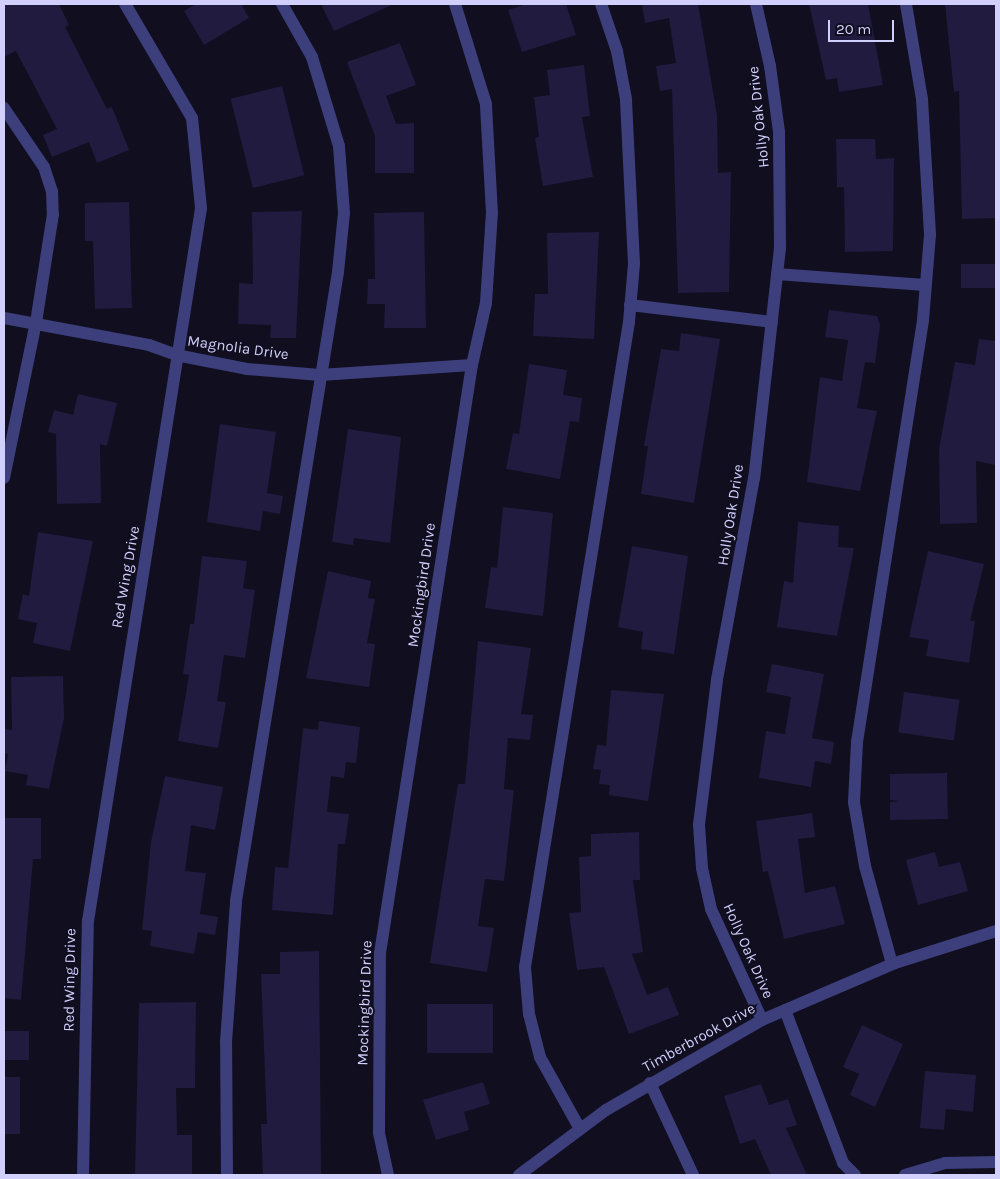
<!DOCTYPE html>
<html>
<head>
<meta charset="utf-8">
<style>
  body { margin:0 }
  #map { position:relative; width:1000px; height:1179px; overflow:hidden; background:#100e1f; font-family:Karla,sans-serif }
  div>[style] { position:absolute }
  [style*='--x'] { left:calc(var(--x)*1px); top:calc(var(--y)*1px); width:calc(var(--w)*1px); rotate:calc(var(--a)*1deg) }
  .building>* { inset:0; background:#201b3f; transform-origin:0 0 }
  .minor>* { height:12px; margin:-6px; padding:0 6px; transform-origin:6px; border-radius:6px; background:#3c3f7b }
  span { translate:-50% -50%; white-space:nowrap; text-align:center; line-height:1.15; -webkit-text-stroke:4px #100e1f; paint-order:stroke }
  .street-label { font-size:15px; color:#d1cffc }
  .frame { position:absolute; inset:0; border:5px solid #d1cffc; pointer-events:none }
  .scale { position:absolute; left:828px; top:20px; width:66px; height:22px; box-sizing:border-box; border:2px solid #d1cffc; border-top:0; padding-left:6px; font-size:15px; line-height:18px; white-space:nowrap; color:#d1cffc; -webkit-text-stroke:4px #100e1f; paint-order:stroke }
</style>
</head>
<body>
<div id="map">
  <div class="building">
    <i style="clip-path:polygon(4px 4px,59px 4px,69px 25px,65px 27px,107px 109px,112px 107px,129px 150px,97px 163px,89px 142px,52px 157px,43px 135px,57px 129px,16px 51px,4px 57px)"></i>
    <i style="clip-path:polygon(196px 4px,241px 4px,249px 18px,204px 45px,184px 11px)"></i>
    <i style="clip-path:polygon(321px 4px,394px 4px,334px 31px)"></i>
    <i style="clip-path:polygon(526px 4px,566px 4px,576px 35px,522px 52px,508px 10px)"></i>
    <i style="clip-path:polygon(642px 4px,698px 4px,717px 115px,718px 173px,731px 172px,729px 292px,678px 293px,672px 89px,660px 91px,656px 66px,676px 63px,669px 18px,645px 23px)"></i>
    <i style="clip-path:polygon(809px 4px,868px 4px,883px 85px,839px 92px,837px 78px,826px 80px)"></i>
    <i style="clip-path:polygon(945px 4px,996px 4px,996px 218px,962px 219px,959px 91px,954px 92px)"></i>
    <i style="clip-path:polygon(400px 43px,416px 85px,386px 96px,396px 124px,414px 123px,414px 173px,375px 173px,375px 136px,347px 62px)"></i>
    <i style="clip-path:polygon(584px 65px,590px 116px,582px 117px,593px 177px,543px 186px,535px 138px,539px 137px,534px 97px,550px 95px,547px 70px)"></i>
    <i style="left:282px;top:86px;width:92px;height:53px;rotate:76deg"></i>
    <i style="clip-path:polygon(836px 139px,875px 139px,876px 159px,894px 158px,893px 251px,845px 252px,844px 187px,837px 187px)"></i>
    <i style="clip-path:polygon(129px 202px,132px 308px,95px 309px,93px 241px,85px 241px,85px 203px)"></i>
    <i style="clip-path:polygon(302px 211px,296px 338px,270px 338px,271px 325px,238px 324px,239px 283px,253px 284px,252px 212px)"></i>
    <i style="clip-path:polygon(424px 212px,426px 328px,384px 328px,385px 304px,367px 304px,368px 279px,375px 279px,374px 213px)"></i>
    <i style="clip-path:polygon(599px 232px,594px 339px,533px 336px,535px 294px,548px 294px,547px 233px)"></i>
    <i style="left:961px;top:264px;width:35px;height:24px"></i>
    <i style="clip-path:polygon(829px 310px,877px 316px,880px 325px,875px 363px,865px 362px,857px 408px,877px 411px,860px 491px,807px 482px,820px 377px,842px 381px,848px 340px,825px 337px)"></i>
    <i style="clip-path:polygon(681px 333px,720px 339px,694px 503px,641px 494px,648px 446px,644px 446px,661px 349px,679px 351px)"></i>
    <i style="clip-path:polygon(979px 339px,996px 341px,996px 465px,976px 461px,977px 523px,940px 524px,939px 449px,955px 362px,975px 365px)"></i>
    <i style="clip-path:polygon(529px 364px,567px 370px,563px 395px,582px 398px,579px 422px,570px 421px,560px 479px,506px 469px,513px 433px,519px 434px)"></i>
    <i style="clip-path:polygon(78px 394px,117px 403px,107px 446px,100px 444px,101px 503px,57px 504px,56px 434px,48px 432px,54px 410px,73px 415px)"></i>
    <i style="clip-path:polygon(220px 424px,276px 432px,267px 493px,283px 496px,280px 514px,263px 511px,260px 531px,207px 522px)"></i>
    <i style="clip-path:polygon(348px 429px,401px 437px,390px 543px,354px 538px,353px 545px,332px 542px)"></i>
    <i style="clip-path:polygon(503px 507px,553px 513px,543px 616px,485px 608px,491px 567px,497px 568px)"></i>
    <i style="clip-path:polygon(798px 522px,839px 526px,838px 547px,854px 548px,837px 636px,777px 627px,784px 581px,793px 583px)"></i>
    <i style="clip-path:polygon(38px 532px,93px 541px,70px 651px,33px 643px,37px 623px,18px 619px,23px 594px,29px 596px)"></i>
    <i style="clip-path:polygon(632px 546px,688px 556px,674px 654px,641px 649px,643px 632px,618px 627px)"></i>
    <i style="clip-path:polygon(928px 551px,984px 564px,970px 621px,975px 621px,969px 663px,926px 656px,929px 640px,909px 637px)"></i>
    <i style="clip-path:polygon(202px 556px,247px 561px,243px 588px,255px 590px,245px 658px,224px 655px,217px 701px,226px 702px,218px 748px,178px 741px,189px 675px,183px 674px,190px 624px,194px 624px)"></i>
    <i style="clip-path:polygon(328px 571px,371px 581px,368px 598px,375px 599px,367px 643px,375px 644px,369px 687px,306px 678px)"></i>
    <i style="clip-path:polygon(478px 641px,531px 648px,521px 714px,533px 715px,530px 740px,508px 738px,504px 789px,514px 790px,504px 881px,485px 879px,478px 926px,494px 928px,487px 972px,430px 963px,458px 784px,465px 784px)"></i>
    <i style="clip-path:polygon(772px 664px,824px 674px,812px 738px,834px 742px,831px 764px,815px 761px,811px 787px,759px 778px,766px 731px,785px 734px,791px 697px,766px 692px)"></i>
    <i style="clip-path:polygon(63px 676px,64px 718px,49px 789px,26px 785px,28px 775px,5px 771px,8px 754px,4px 753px,4px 729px,12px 730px,11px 677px)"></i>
    <i style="clip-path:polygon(611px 690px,664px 694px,648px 801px,609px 795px,610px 785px,599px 784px,601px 770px,593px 769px,597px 745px,606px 746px)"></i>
    <i style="left:904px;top:692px;width:56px;height:41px;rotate:8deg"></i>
    <i style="clip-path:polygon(319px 721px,360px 727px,356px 763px,346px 762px,344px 778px,331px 776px,327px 812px,349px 814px,345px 844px,338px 844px,333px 915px,272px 910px,275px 867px,288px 868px,303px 728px,318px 730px)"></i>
    <i style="clip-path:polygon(947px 773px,948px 819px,890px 820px,890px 802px,899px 801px,890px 800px,890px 774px)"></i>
    <i style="clip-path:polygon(165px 776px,223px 787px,215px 830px,191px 825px,185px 871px,206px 873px,200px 914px,218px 917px,215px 935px,198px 932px,194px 954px,150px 946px,152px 931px,142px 930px,151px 842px)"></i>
    <i style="clip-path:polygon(812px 813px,815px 837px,798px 839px,805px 893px,835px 886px,845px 924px,784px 939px,768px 871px,763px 872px,756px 821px)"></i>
    <i style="clip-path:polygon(4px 818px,41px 818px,41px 859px,33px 859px,21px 1000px,4px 998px)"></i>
    <i style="clip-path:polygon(639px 832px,640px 880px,633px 880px,643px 952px,632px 954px,647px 995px,668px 987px,679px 1015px,629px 1034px,604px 967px,577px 970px,569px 913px,581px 912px,579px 857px,591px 856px,591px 834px)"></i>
    <i style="clip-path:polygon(935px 852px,939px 867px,960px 862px,968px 891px,918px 905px,906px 860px)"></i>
    <i style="clip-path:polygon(319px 951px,321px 1175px,263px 1175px,261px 1124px,267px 1124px,261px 974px,280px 974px,280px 952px)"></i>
    <i style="clip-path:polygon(196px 1002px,195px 1088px,176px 1088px,177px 1135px,192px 1135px,192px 1175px,135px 1175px,139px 1003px)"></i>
    <i style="left:427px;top:1004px;width:66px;height:49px"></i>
    <i style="clip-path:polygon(862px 1025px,903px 1044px,875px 1107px,850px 1095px,859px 1074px,843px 1067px)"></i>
    <i style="left:29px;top:1031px;width:29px;height:25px;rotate:90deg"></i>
    <i style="clip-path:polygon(925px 1071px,976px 1075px,973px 1112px,946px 1109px,944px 1130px,920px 1128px)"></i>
    <i style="left:4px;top:1077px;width:16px;height:57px"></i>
    <i style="clip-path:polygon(483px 1082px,490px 1104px,464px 1112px,469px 1130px,436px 1140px,423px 1100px)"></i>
    <i style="clip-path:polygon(761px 1084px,769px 1105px,788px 1099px,797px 1125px,786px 1128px,807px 1175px,771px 1175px,755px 1139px,740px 1144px,724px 1096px)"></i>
  </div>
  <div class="minor">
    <i style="--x:756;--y:4;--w:64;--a:77.3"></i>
    <i style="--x:770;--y:66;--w:67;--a:82.2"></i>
    <i style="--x:779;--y:132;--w:116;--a:89.5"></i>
    <i style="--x:780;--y:248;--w:231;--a:96.4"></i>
    <i style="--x:754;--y:478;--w:205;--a:100.4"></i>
    <i style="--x:717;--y:680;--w:146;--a:97.1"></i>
    <i style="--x:699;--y:825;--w:43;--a:86"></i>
    <i style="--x:702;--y:868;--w:42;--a:77.6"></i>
    <i style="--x:711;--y:909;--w:122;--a:65.3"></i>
    <i style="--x:4;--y:108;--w:71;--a:55.9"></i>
    <i style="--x:44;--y:167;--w:25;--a:72"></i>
    <i style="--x:52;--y:191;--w:23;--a:88"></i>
    <i style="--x:53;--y:214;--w:109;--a:98.9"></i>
    <i style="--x:36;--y:322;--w:159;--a:101.6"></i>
    <i style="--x:777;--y:274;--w:148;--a:4.3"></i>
    <i style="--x:630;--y:305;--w:143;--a:6.8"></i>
    <i style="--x:4;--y:318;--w:147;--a:10.5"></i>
    <i style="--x:149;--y:345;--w:29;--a:20"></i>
    <i style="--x:176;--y:355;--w:72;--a:11.2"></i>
    <i style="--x:247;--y:369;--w:73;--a:4.7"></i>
    <i style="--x:320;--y:375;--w:152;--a:-3.8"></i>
    <i style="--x:892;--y:964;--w:102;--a:-105.4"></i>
    <i style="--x:865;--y:866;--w:65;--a:-99.8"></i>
    <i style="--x:854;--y:802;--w:60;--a:-87.1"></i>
    <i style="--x:857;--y:742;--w:427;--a:-81.1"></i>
    <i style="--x:923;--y:320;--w:86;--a:-85.3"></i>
    <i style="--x:930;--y:234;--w:135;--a:-93.4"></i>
    <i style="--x:922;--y:99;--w:96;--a:-99.6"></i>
    <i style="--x:785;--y:1010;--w:164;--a:69.2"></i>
    <i style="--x:843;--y:1163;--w:17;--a:45"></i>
    <i style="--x:650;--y:1083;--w:102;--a:64.9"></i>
    <i style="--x:580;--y:1129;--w:82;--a:-119.1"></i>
    <i style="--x:540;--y:1057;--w:44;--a:-104.3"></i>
    <i style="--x:529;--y:1014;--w:47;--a:-94.9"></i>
    <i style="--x:525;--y:967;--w:653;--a:-80.84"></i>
    <i style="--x:629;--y:322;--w:58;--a:-85.1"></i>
    <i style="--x:634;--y:264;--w:165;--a:-92.8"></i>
    <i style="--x:626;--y:99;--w:49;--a:-100.6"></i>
    <i style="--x:617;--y:51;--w:50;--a:-108.8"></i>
    <i style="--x:83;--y:1175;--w:254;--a:-88.9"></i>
    <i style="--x:88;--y:921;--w:722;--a:-80.99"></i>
    <i style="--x:201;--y:208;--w:90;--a:-95.7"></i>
    <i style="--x:192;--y:118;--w:132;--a:-120.4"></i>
    <i style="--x:227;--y:1175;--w:133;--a:-90.4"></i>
    <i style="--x:226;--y:1042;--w:141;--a:-85.9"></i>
    <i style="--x:236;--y:901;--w:637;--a:-80.79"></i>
    <i style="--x:338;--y:272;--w:59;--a:-84.2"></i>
    <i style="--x:344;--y:213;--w:67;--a:-94.3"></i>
    <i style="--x:339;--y:146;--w:93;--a:-106.9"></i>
    <i style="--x:312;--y:57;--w:61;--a:-119.5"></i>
    <i style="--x:388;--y:1175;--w:43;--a:-102.1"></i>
    <i style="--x:379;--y:1133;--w:180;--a:-89.7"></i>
    <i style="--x:380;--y:953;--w:595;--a:-81.11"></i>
    <i style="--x:472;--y:365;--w:64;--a:-77.3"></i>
    <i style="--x:486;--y:303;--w:90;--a:-86.2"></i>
    <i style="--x:492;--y:213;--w:109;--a:-93.2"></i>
    <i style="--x:486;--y:104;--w:105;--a:-107.2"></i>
    <i style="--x:519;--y:1175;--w:109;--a:-36.8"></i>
    <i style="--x:606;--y:1110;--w:180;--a:-30"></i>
    <i style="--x:762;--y:1020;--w:145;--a:-23.2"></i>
    <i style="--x:895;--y:963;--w:106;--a:-17.6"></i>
    <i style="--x:905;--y:1175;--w:42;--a:-16.7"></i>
    <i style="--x:945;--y:1163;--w:51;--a:-1.1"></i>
  </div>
  <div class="street-label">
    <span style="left:759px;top:117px;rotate:-96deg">Holly Oak Drive</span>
    <span style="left:238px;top:348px;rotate:8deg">Magnolia Drive</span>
    <span style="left:731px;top:515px;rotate:-81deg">Holly Oak Drive</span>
    <span style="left:126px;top:577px;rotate:-80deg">Red Wing Drive</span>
    <span style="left:422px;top:585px;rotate:-82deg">Mockingbird Drive</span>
    <span style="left:748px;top:951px;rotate:66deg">Holly Oak Drive</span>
    <span style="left:70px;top:980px;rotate:-89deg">Red Wing Drive</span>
    <span style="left:365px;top:1003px;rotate:-88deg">Mockingbird Drive</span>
    <span style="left:699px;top:1038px;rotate:-29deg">Timberbrook Drive</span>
  </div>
  <div class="frame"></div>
  <div class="scale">20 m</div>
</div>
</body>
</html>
